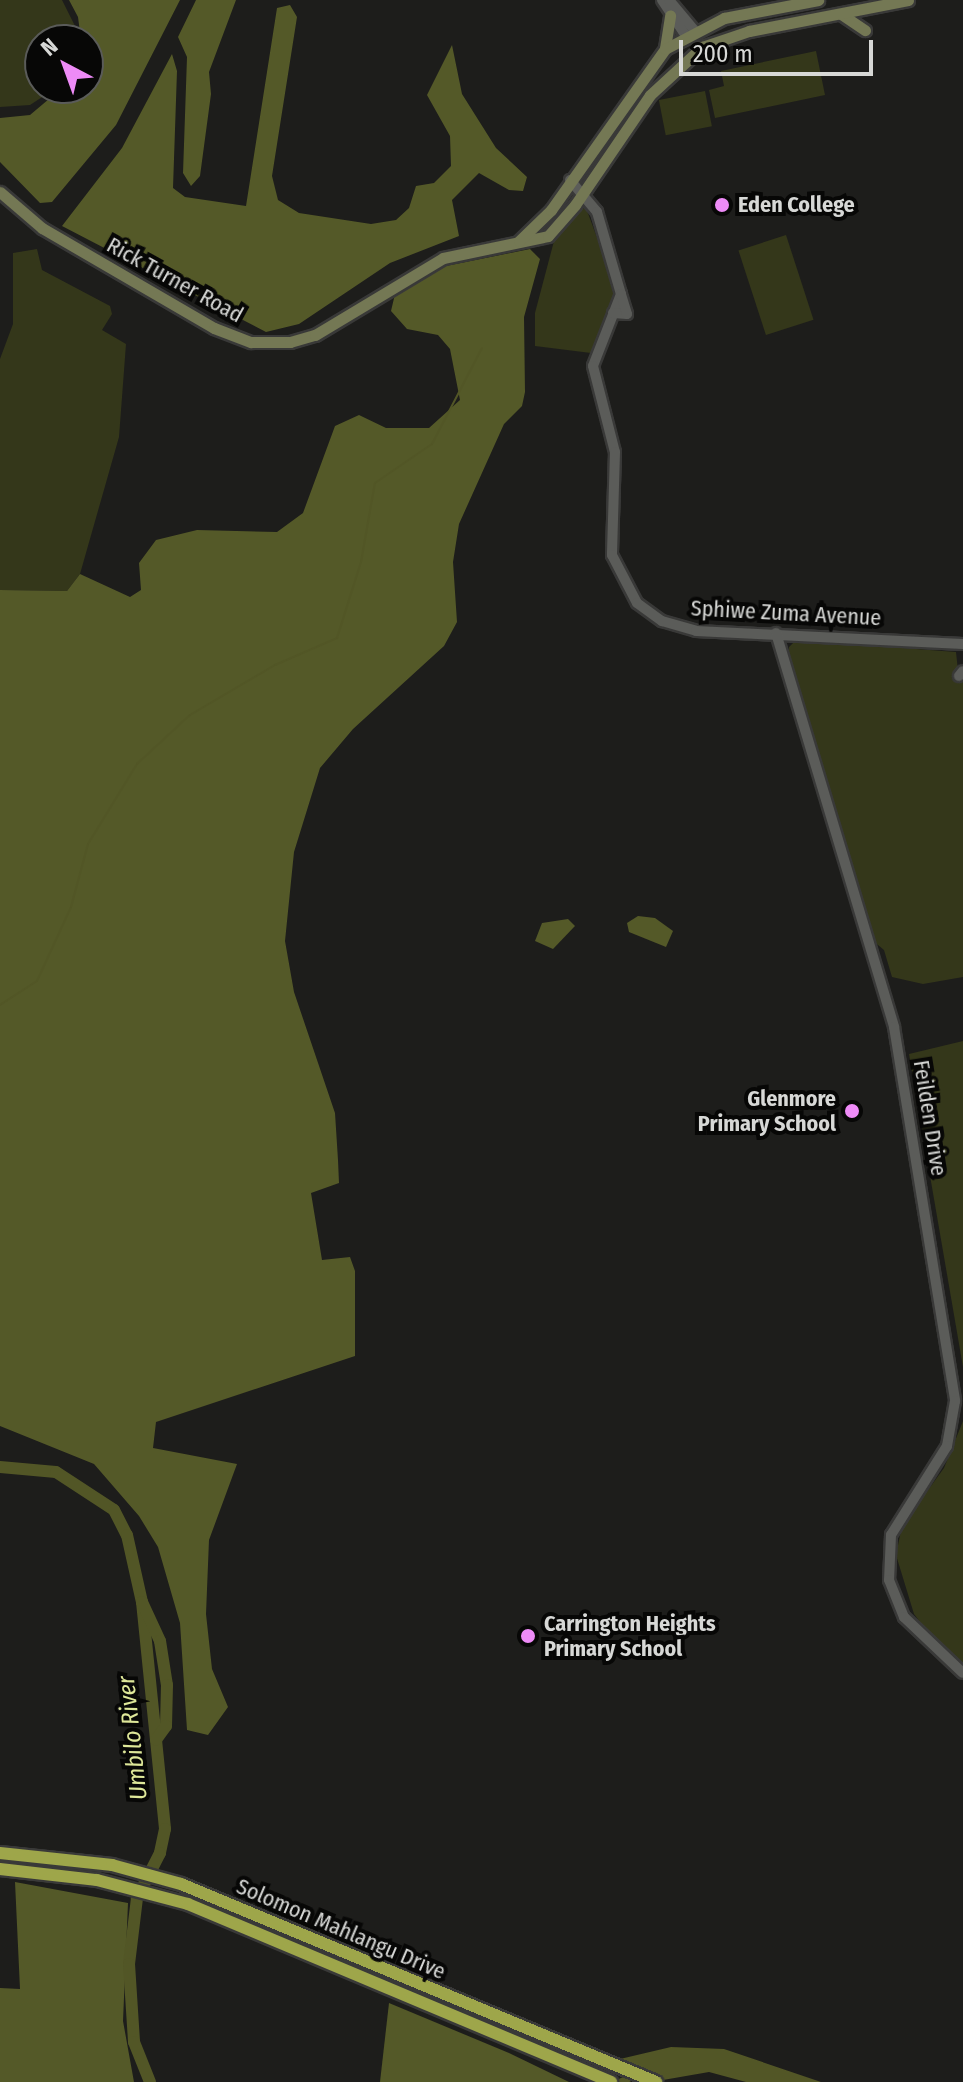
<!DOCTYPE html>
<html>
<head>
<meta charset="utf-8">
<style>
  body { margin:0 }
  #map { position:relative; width:963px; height:2082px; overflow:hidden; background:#1d1d1b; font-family:"Fira Sans Condensed",sans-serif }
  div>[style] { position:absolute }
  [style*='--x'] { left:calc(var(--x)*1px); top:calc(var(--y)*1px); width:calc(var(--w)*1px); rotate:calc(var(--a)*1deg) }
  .green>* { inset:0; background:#34371a; transform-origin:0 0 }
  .forest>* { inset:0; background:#545928 }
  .water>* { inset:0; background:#525626 }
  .stream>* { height:2px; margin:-1px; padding:0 1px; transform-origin:1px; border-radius:1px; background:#525626 }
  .canal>* { height:7px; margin:-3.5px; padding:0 3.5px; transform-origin:3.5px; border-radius:3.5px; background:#525626 }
  .river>* { height:12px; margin:-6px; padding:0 6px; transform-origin:6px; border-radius:6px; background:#525626 }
  .roads { filter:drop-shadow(2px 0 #393938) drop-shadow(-2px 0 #393938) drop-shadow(0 2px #393938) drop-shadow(0 -2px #393938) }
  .tertiary>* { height:10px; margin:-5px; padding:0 5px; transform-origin:5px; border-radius:5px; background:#5b5c59 }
  .secondary>* { height:11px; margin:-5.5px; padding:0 5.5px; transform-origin:5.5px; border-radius:5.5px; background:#747854 }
  .trunk>* { height:12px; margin:-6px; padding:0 6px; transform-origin:6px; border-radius:6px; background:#9ea64a }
  .dots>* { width:22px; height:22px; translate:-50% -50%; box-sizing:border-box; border:4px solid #070706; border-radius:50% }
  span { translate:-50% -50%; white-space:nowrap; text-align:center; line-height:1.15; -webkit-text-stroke:8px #070706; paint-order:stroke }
  .poi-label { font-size:22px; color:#d7d8d6; font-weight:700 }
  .left { translate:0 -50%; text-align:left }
  .right { translate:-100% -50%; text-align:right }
  .street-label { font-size:22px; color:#d7d8d6 }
  .water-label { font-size:24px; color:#dee799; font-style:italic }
  .north { position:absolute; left:24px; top:24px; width:80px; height:80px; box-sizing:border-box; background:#070706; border:2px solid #5a5b59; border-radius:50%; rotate:319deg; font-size:22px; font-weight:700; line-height:32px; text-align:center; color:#d7d8d6 }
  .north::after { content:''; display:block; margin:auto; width:28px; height:36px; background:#ee8bf7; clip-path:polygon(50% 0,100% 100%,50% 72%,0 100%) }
  .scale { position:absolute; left:679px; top:40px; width:194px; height:36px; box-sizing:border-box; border:4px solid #d7d8d6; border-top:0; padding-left:10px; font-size:24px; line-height:28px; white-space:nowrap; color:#d7d8d6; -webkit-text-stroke:6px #070706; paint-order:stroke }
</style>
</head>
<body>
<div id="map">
  <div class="green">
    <i style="clip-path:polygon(0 0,62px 0,75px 26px,76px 40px,40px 40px,40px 88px,56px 88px,30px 105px,0 107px)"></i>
    <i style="clip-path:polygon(816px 51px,825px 95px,715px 118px,709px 90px,724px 86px,721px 71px)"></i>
    <i style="left:705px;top:91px;width:36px;height:47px;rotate:79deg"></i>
    <i style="clip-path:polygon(586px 208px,617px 291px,609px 315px,591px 353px,535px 346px,535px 313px,554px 241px,578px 209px)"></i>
    <i style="left:786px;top:235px;width:89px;height:50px;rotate:72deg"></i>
    <i style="clip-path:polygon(37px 249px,42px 270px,110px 306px,112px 314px,102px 330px,126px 344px,119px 437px,80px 574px,67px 591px,0 590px,0 359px,13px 324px,13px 253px)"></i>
    <i style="clip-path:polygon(796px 640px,956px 652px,958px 671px,963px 671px,963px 977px,923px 984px,892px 977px,884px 950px,872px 940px,789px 661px,789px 647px)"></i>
    <i style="clip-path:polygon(963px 1041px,963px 1367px,909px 1054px)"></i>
    <i style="clip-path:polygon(963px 1421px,963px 1663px,933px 1639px,914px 1614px,896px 1555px,902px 1526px,944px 1468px)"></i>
  </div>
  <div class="forest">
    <i style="clip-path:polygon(69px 0,180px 0,116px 125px,52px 202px,40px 203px,0 162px,0 118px,30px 115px,62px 88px,88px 88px,88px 40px,81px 40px,78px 17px)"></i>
    <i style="clip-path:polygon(196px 0,236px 0,209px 72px,211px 94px,200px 176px,191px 186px,183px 173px,187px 57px,178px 37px)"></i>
    <i style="clip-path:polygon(290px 5px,297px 17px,272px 176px,278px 200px,299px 213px,371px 224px,396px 220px,409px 208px,416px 186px,434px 183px,451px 166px,450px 136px,427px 95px,452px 45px,462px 94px,496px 148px,527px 177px,523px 191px,509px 190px,479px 173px,452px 200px,459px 236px,390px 263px,299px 324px,266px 332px,62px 226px,122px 148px,172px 54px,177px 71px,173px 188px,185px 197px,246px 206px,277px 8px)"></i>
    <i style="clip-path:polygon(530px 249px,540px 259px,524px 317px,525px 392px,522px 406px,504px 424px,459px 524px,453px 562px,457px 622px,444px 646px,353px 729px,320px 768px,294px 852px,285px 941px,294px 992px,335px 1113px,338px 1160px,339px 1183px,311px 1193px,322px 1260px,350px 1257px,355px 1271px,355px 1356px,156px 1422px,153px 1448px,237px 1464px,209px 1540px,206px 1614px,212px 1669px,228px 1707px,208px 1735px,187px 1730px,180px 1623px,158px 1547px,139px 1516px,94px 1464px,0 1426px,0 590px,67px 591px,80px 574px,130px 597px,141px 590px,139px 563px,156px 540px,197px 530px,277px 532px,303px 513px,335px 426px,359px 415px,386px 428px,429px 428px,460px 400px,450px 349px,438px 335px,407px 329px,391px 311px,395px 294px,446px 266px)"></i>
    <i style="clip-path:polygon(638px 916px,655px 918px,673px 931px,666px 947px,629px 932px,627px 923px)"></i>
    <i style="clip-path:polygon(568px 919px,575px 926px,553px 949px,535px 941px,542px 923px)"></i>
    <i style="clip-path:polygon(15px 1882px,128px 1903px,123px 2021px,134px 2082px,0 2082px,0 1988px,20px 1989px)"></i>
    <i style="clip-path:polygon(389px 2003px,509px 2053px,569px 2082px,380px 2082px)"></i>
  </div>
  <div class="water">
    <i style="clip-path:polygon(671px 2047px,724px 2049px,821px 2082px,746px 2082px,709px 2072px,663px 2080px,620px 2059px)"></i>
  </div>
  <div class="stream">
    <i style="--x:0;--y:1005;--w:44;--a:-33"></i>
    <i style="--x:37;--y:981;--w:81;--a:-65.3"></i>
    <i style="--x:71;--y:907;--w:65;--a:-74.9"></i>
    <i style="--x:88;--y:844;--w:94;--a:-58.5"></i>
    <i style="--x:137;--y:764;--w:72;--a:-42.8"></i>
    <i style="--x:190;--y:715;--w:99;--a:-30.5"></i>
    <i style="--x:275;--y:665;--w:68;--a:-23.5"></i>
    <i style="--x:337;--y:638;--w:80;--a:-72.5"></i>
    <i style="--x:361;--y:562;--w:80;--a:-80"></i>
    <i style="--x:375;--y:483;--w:69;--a:-34.4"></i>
    <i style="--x:432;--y:444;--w:108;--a:-62.5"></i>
  </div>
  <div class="canal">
    <i style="--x:619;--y:2082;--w:17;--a:-24"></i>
  </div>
  <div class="river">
    <i style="--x:0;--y:1467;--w:56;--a:5.1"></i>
    <i style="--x:56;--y:1472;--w:69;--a:33.2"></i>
    <i style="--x:114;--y:1510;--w:28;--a:63"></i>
    <i style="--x:127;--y:1535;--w:69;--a:77.4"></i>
    <i style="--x:142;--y:1602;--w:228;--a:84.2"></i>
    <i style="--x:165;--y:1829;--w:25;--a:102"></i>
    <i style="--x:160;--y:1853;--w:51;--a:117.1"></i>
    <i style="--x:137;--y:1898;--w:66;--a:96.9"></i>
    <i style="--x:129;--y:1964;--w:78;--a:86.3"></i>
    <i style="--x:134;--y:2042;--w:43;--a:68.2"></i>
    <i style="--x:142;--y:1602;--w:43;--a:65.2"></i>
    <i style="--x:160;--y:1641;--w:45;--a:81"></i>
    <i style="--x:167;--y:1685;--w:41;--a:91.4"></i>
    <i style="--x:166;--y:1726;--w:17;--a:126"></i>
  </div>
  <div class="roads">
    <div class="tertiary">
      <i style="--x:662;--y:0;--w:43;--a:56.3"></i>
      <i style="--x:669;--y:0;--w:40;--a:50"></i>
      <i style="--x:570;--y:180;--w:42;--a:49.8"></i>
      <i style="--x:597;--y:212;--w:85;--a:73.7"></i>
      <i style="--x:621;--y:294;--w:77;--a:111.3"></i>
      <i style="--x:593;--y:366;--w:89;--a:75.7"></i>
      <i style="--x:615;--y:452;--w:103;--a:91.7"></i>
      <i style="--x:612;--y:555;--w:54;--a:62.5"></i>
      <i style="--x:637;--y:603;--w:31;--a:36"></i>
      <i style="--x:662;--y:621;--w:35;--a:16"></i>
      <i style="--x:696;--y:631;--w:267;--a:2.8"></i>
      <i style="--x:613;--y:313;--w:14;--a:4"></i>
      <i style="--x:627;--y:314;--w:21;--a:-107"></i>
      <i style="--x:776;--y:633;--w:411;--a:73.3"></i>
      <i style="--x:894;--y:1027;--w:379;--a:80.7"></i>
      <i style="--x:955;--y:1401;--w:46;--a:100.1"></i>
      <i style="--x:947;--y:1446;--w:105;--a:122.2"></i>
      <i style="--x:891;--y:1535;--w:45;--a:92.5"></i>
      <i style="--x:889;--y:1580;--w:40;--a:68"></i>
      <i style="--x:904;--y:1617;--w:81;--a:43.5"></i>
      <i style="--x:959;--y:676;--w:6;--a:-51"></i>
    </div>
    <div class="secondary">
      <i style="--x:841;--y:14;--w:29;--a:34"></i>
      <i style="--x:665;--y:48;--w:33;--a:-81"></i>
      <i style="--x:0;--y:192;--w:55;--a:40.6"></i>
      <i style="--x:42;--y:228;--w:199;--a:30.2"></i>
      <i style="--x:214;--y:328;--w:40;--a:21"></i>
      <i style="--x:251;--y:342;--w:39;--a:0"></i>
      <i style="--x:290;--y:342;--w:26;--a:-16"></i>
      <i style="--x:315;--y:335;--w:149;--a:-31"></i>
      <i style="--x:443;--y:258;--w:107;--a:-11.8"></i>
      <i style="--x:548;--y:236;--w:41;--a:-48.9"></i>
      <i style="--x:575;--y:205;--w:133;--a:-55.7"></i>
      <i style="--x:650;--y:95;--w:71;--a:-42.7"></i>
      <i style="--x:702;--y:47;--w:50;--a:-18.8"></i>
      <i style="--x:749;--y:31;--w:162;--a:-11"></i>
      <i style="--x:519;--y:241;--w:45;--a:-44.1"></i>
      <i style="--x:551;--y:210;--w:197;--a:-54.7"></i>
      <i style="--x:665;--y:49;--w:67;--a:-27.7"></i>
      <i style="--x:724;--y:18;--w:96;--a:-10.8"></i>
    </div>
    <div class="trunk">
      <i style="--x:0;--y:1853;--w:113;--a:6.1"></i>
      <i style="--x:112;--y:1865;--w:72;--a:15.4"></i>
      <i style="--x:181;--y:1884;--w:515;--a:22.63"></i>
      <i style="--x:0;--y:1869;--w:98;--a:6.5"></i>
      <i style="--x:97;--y:1880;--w:94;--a:14.8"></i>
      <i style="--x:188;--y:1904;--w:459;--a:22.8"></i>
    </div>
  </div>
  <div class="dots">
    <i style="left:722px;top:205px;background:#ee8bf7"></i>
    <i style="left:852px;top:1111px;background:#ee8bf7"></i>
    <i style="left:528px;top:1636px;background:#ee8bf7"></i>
  </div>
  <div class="poi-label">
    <span class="left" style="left:738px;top:205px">Eden College</span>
    <span class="right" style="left:836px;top:1111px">Glenmore<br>Primary School</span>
    <span class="left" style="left:544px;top:1636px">Carrington Heights<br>Primary School</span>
  </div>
  <div class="street-label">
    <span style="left:175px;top:280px;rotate:29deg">Rick Turner Road</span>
    <span style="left:786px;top:613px;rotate:3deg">Sphiwe Zuma Avenue</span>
    <span style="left:930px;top:1118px;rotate:81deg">Feilden Drive</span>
    <span style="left:341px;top:1929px;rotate:23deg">Solomon Mahlangu Drive</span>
  </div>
  <div class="water-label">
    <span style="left:133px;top:1738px;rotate:-96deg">Umbilo River</span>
  </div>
  <div class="north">N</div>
  <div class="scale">200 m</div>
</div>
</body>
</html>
